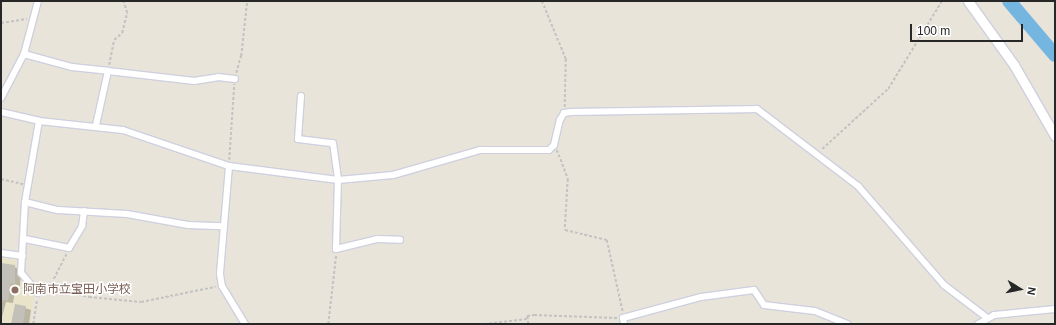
<!DOCTYPE html>
<html>
<head>
<meta charset="utf-8">
<style>
  body { margin:0 }
  #map { position:relative; width:1056px; height:325px; overflow:hidden; background:#e8e4d9; font-family:Helvetica,"Noto Sans JP",sans-serif }
  div>[style] { position:absolute }
  [style*='--x'] { left:calc(var(--x)*1px); top:calc(var(--y)*1px); width:calc(var(--w)*1px); rotate:calc(var(--a)*1deg) }
  .education>* { inset:0; background:#e9e3ca }
  .shadow>* { inset:0; background:#0003 }
  .river>* { height:14px; margin:-7px; padding:0 7px; transform-origin:7px; border-radius:7px; background:#75b6e1 }
  .building>* { inset:0; background:#c3c0b9 }
  .path>* { height:1.5px; margin-top:-0.75px; transform-origin:0; background:repeating-linear-gradient(90deg,#c3c3c3 0 3px,transparent 0 5px) }
  .roads { filter:drop-shadow(1px 0 #cfd0df) drop-shadow(-1px 0 #cfd0df) drop-shadow(0 1px #cfd0df) drop-shadow(0 -1px #cfd0df) }
  .street>* { height:6px; margin:-3px; padding:0 3px; transform-origin:3px; border-radius:3px; background:#fff }
  .secondary>* { height:9px; margin:-4.5px; padding:0 4.5px; transform-origin:4.5px; border-radius:4.5px; background:#fff }
  .dots>* { width:11px; height:11px; translate:-50% -50%; box-sizing:border-box; border:2px solid #fff; border-radius:50% }
  span { translate:-50% -50%; white-space:nowrap; text-align:center; line-height:1.15; -webkit-text-stroke:3px #fff; paint-order:stroke }
  .education-label { font-size:12px; color:#785e54 }
  .left { translate:0 -50%; text-align:left }
  .frame { position:absolute; inset:0; border:2px solid #272727; pointer-events:none }
  .north { position:absolute; left:1000px; top:269px; width:40px; height:40px; -webkit-text-stroke:3px #fff; paint-order:stroke; rotate:100deg; font-size:11px; font-weight:700; line-height:16px; text-align:center; color:#272727 }
  .north::after { content:''; display:block; margin:auto; width:14px; height:18px; background:#272727; clip-path:polygon(50% 0,100% 100%,50% 72%,0 100%) }
  .scale { position:absolute; left:910px; top:24px; width:113px; height:18px; box-sizing:border-box; border:2px solid #272727; border-top:0; padding-left:5px; font-size:12px; line-height:14px; white-space:nowrap; color:#272727; -webkit-text-stroke:3px #fff; paint-order:stroke }
</style>
</head>
<body>
<div id="map">
  <div class="education">
    <i style="clip-path:polygon(1px 258px,18px 260px,22px 285px,34px 294px,30px 324px,1px 324px)"></i>
  </div>
  <div class="shadow">
    <i style="clip-path:polygon(1px 264px,21px 269px,20px 286px,16px 285px,13px 303px,6px 302px,1px 321px)"></i>
    <i style="clip-path:polygon(16px 305px,31px 310px,29px 324px,12px 324px)"></i>
  </div>
  <div class="river">
    <i style="--x:1009;--y:1;--w:71;--a:49.6"></i>
  </div>
  <div class="building">
    <i style="clip-path:polygon(1px 263px,15px 265px,15px 284px,11px 283px,8px 301px,1px 300px)"></i>
    <i style="clip-path:polygon(15px 304px,26px 306px,23px 324px,11px 324px)"></i>
  </div>
  <div class="path">
    <i style="--x:542;--y:1;--w:63;--a:67.5"></i>
    <i style="--x:566;--y:59;--w:48;--a:91.2"></i>
    <i style="--x:1;--y:23;--w:26;--a:-9"></i>
    <i style="--x:109;--y:65;--w:25;--a:-79"></i>
    <i style="--x:114;--y:40;--w:11;--a:-41"></i>
    <i style="--x:122;--y:33;--w:21;--a:-76"></i>
    <i style="--x:127;--y:13;--w:13;--a:-108"></i>
    <i style="--x:236;--y:73;--w:18;--a:-74"></i>
    <i style="--x:241;--y:56;--w:55;--a:-83.8"></i>
    <i style="--x:822;--y:149;--w:89;--a:-42.3"></i>
    <i style="--x:888;--y:89;--w:103;--a:-58.5"></i>
    <i style="--x:557;--y:150;--w:31;--a:69"></i>
    <i style="--x:568;--y:179;--w:51;--a:93.4"></i>
    <i style="--x:565;--y:230;--w:43;--a:13.4"></i>
    <i style="--x:607;--y:240;--w:74;--a:77.5"></i>
    <i style="--x:229;--y:160;--w:76;--a:-86.2"></i>
    <i style="--x:1;--y:179;--w:23;--a:13"></i>
    <i style="--x:49;--y:288;--w:38;--a:-63"></i>
    <i style="--x:44;--y:290;--w:5;--a:-22"></i>
    <i style="--x:49;--y:288;--w:41;--a:12.7"></i>
    <i style="--x:89;--y:297;--w:52;--a:5.5"></i>
    <i style="--x:141;--y:302;--w:76;--a:-11.5"></i>
    <i style="--x:33;--y:324;--w:24;--a:-81"></i>
    <i style="--x:328;--y:324;--w:69;--a:-83.4"></i>
    <i style="--x:484;--y:324;--w:43;--a:-6.6"></i>
    <i style="--x:528;--y:324;--w:8;--a:-97"></i>
    <i style="--x:527;--y:316;--w:7;--a:-8"></i>
    <i style="--x:534;--y:315;--w:83;--a:2.1"></i>
  </div>
  <div class="roads">
    <div class="street">
      <i style="--x:24;--y:54;--w:50;--a:15.2"></i>
      <i style="--x:72;--y:67;--w:36;--a:6"></i>
      <i style="--x:108;--y:71;--w:55;--a:102.5"></i>
      <i style="--x:108;--y:71;--w:87;--a:6.6"></i>
      <i style="--x:194;--y:81;--w:24;--a:-9"></i>
      <i style="--x:218;--y:77;--w:17;--a:7"></i>
      <i style="--x:301;--y:96;--w:43;--a:94"></i>
      <i style="--x:298;--y:139;--w:35;--a:7"></i>
      <i style="--x:333;--y:143;--w:37;--a:82"></i>
      <i style="--x:338;--y:180;--w:69;--a:91.7"></i>
      <i style="--x:336;--y:249;--w:42;--a:-13.7"></i>
      <i style="--x:377;--y:239;--w:23;--a:2"></i>
      <i style="--x:1;--y:98;--w:50;--a:-62.4"></i>
      <i style="--x:24;--y:54;--w:55;--a:-75.2"></i>
      <i style="--x:1;--y:112;--w:39;--a:13"></i>
      <i style="--x:39;--y:121;--w:84;--a:6.1"></i>
      <i style="--x:123;--y:130;--w:112;--a:18.8"></i>
      <i style="--x:229;--y:166;--w:110;--a:7.3"></i>
      <i style="--x:338;--y:180;--w:55;--a:-5.2"></i>
      <i style="--x:393;--y:175;--w:91;--a:-16"></i>
      <i style="--x:480;--y:150;--w:69;--a:0"></i>
      <i style="--x:549;--y:150;--w:7;--a:-45"></i>
      <i style="--x:554;--y:145;--w:26;--a:-77"></i>
      <i style="--x:560;--y:120;--w:8;--a:-60"></i>
      <i style="--x:564;--y:113;--w:7;--a:-8"></i>
      <i style="--x:571;--y:112;--w:186;--a:-0.9"></i>
      <i style="--x:757;--y:109;--w:127;--a:37.3"></i>
      <i style="--x:858;--y:186;--w:131;--a:49"></i>
      <i style="--x:944;--y:285;--w:53;--a:37.3"></i>
      <i style="--x:229;--y:166;--w:108;--a:94.8"></i>
      <i style="--x:220;--y:274;--w:12;--a:81"></i>
      <i style="--x:222;--y:286;--w:44;--a:58.8"></i>
      <i style="--x:25;--y:202;--w:34;--a:14"></i>
      <i style="--x:58;--y:210;--w:69;--a:3.3"></i>
      <i style="--x:127;--y:214;--w:62;--a:10.2"></i>
      <i style="--x:188;--y:225;--w:35;--a:2"></i>
      <i style="--x:25;--y:239;--w:45;--a:11.6"></i>
      <i style="--x:69;--y:248;--w:26;--a:-59"></i>
      <i style="--x:82;--y:226;--w:15;--a:-82"></i>
      <i style="--x:1;--y:253;--w:22;--a:8"></i>
      <i style="--x:38;--y:293;--w:26;--a:-130"></i>
      <i style="--x:21;--y:273;--w:71;--a:-86.8"></i>
      <i style="--x:25;--y:202;--w:82;--a:-80.2"></i>
      <i style="--x:624;--y:324;--w:6;--a:-99"></i>
      <i style="--x:623;--y:318;--w:81;--a:-15.1"></i>
      <i style="--x:701;--y:297;--w:53;--a:-7.5"></i>
      <i style="--x:754;--y:290;--w:18;--a:56"></i>
      <i style="--x:764;--y:305;--w:51;--a:6.7"></i>
      <i style="--x:815;--y:311;--w:35;--a:22"></i>
      <i style="--x:978;--y:324;--w:18;--a:-29"></i>
      <i style="--x:994;--y:315;--w:61;--a:-5.6"></i>
    </div>
    <div class="secondary">
      <i style="--x:968;--y:1;--w:79;--a:54.3"></i>
      <i style="--x:1014;--y:65;--w:82;--a:60"></i>
    </div>
  </div>
  <div class="dots">
    <i style="left:15px;top:290px;background:#8d6e63"></i>
  </div>
  <div class="education-label">
    <span class="left" style="left:23px;top:290px">阿南市立宝田小学校</span>
  </div>
  <div class="frame"></div>
  <div class="north">N</div>
  <div class="scale">100 m</div>
</div>
</body>
</html>
